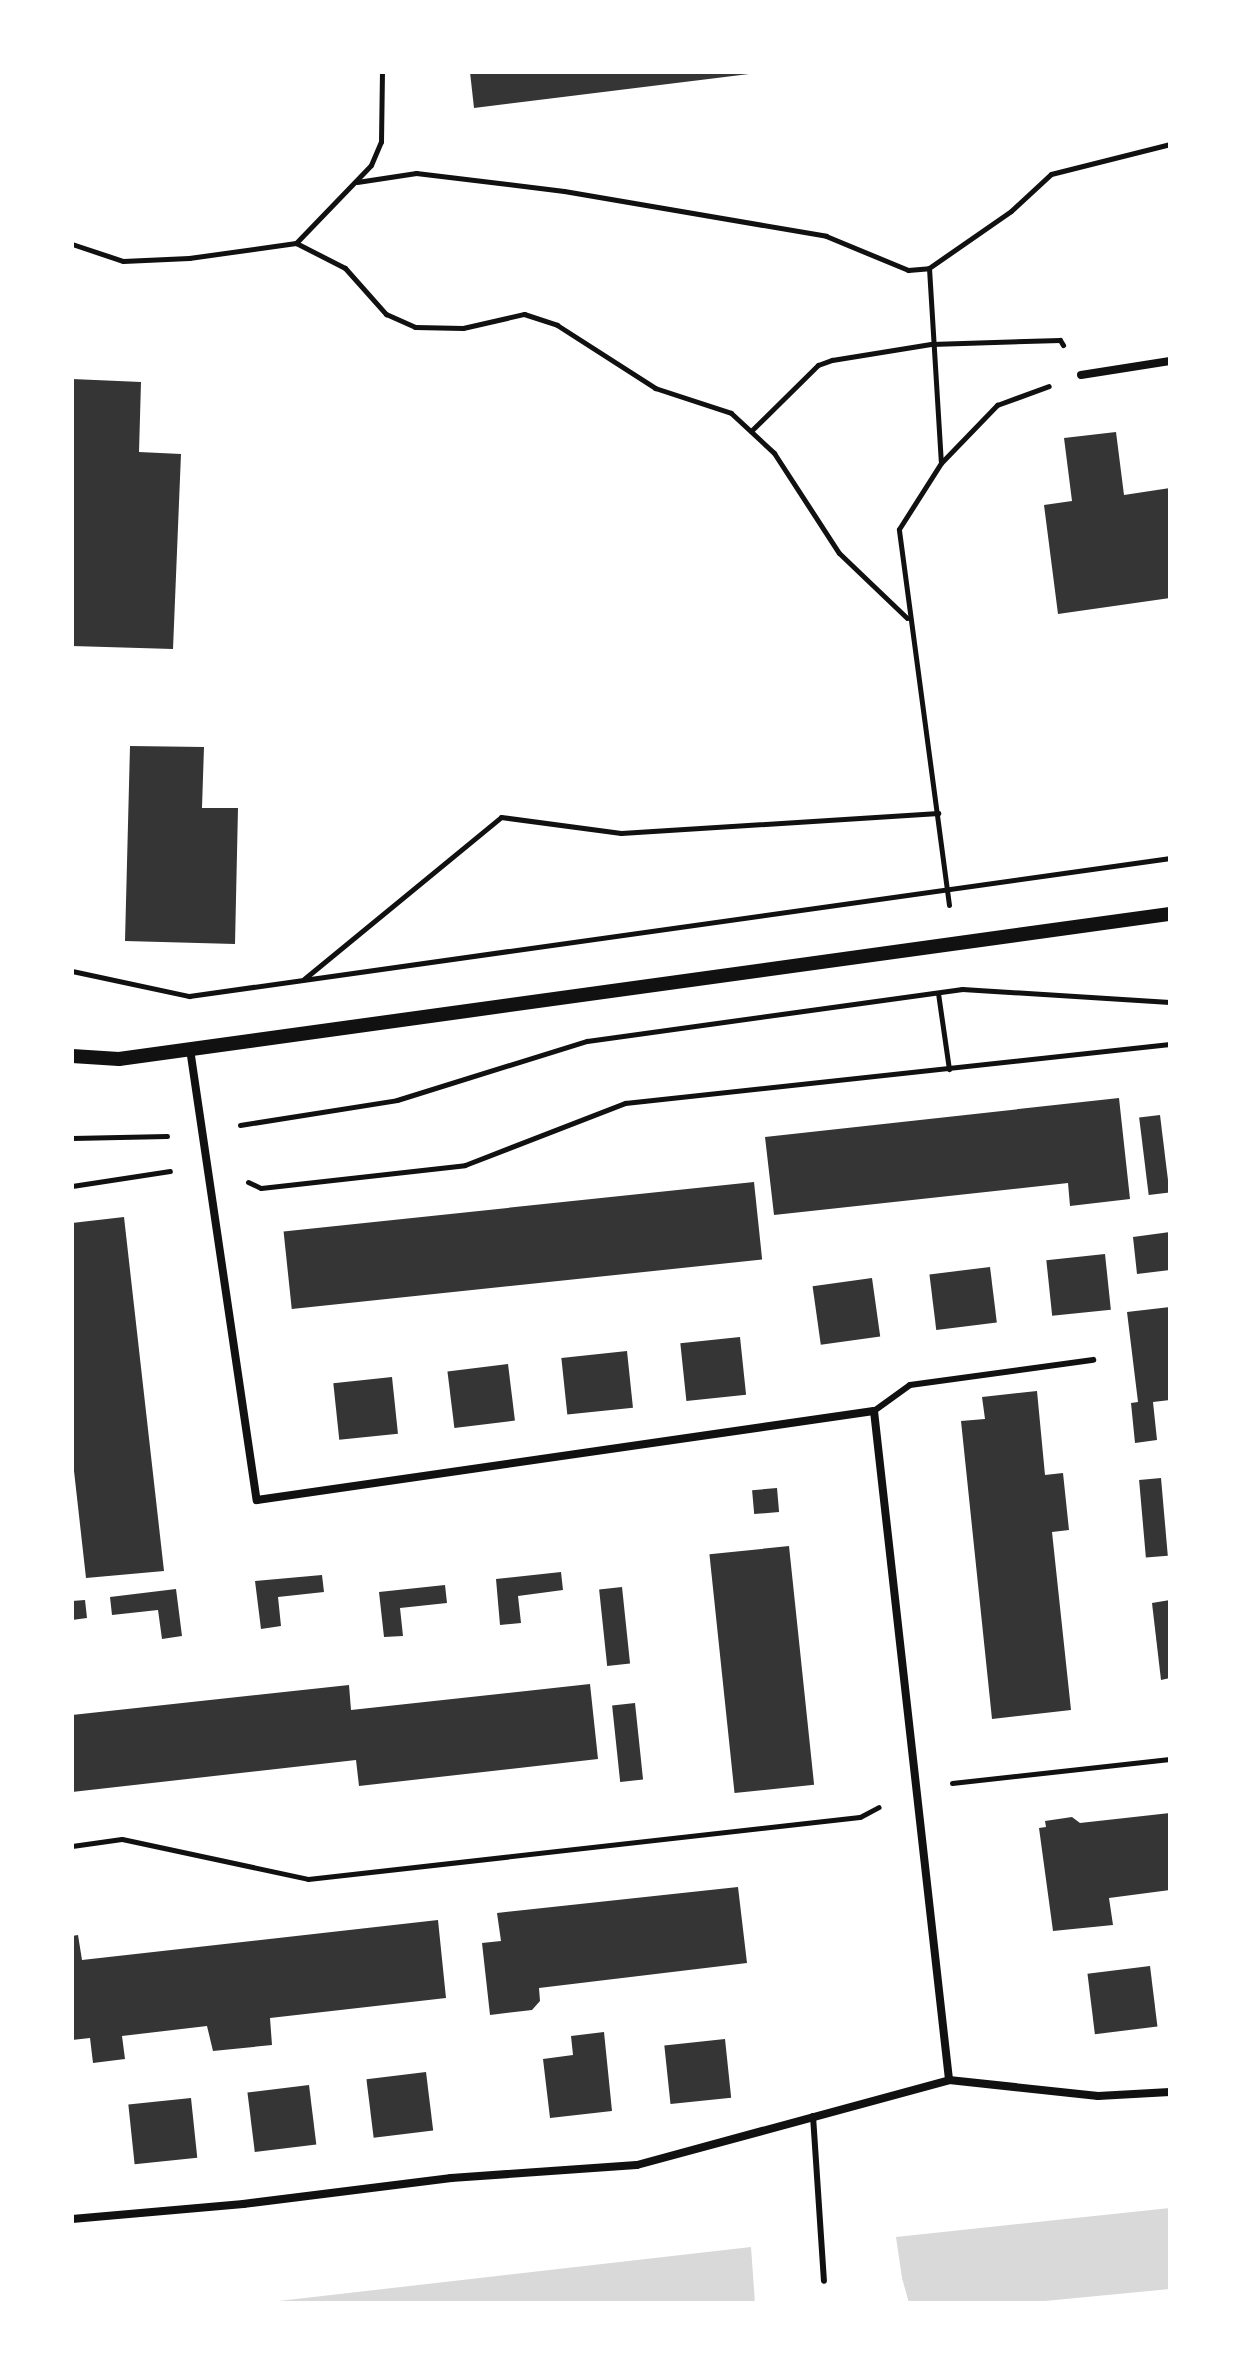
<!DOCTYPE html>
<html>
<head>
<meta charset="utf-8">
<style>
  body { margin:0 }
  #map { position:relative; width:1242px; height:2375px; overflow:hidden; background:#fff; font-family:Jost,sans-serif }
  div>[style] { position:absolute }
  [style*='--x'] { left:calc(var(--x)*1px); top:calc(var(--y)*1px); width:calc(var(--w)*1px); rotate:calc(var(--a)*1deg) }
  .water>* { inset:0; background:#d9d9d9 }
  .building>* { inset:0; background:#353535; transform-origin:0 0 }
  .path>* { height:5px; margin:-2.5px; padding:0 2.5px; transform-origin:2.5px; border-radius:2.5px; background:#111 }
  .service>* { height:6px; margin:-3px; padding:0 3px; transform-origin:3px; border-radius:3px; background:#111 }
  .minor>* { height:8px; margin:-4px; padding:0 4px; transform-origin:4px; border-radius:4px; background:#111 }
  .tertiary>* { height:14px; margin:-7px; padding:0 7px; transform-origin:7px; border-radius:7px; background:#111 }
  span { translate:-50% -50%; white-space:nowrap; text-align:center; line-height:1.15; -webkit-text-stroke:6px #fff; paint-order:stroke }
  .frame { position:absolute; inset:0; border:74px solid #fff; pointer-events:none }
</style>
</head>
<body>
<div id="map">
  <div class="water">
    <i style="clip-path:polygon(1170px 2208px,1170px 2289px,1024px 2303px,909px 2303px,902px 2278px,896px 2237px)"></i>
    <i style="clip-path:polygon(751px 2247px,755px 2303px,261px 2303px)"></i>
  </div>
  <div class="building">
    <i style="clip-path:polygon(470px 72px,748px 72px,749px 74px,474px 108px)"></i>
    <i style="clip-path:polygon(72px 379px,141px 382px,139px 452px,181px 454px,173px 649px,72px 646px)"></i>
    <i style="clip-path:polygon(1116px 432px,1124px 495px,1170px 488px,1170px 598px,1058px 614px,1044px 505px,1072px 501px,1064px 438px)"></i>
    <i style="clip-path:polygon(130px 746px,204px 747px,202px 808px,238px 808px,235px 944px,125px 941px)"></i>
    <i style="clip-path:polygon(1119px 1098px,1130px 1199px,1070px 1206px,1068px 1183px,774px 1215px,765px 1137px)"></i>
    <i style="left:1160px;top:1115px;width:78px;height:21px;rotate:83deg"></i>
    <i style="left:754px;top:1182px;width:78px;height:473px;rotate:84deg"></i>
    <i style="clip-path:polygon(124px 1217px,164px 1571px,86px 1578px,72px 1453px,72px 1223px)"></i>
    <i style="clip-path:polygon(1170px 1232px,1170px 1270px,1137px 1274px,1133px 1237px)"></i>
    <i style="left:1105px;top:1254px;width:56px;height:59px;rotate:84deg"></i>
    <i style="left:990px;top:1267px;width:56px;height:61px;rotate:83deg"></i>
    <i style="left:872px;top:1278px;width:59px;height:60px;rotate:82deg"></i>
    <i style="clip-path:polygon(1170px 1307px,1170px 1400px,1153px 1402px,1157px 1440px,1135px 1443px,1131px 1403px,1138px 1402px,1127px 1312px)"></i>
    <i style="left:740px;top:1337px;width:58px;height:60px;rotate:84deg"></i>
    <i style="left:627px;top:1351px;width:57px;height:66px;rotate:84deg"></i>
    <i style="left:508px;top:1364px;width:57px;height:61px;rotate:83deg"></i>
    <i style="left:392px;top:1377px;width:57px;height:59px;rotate:84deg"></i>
    <i style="clip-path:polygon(1037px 1391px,1045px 1475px,1063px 1473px,1069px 1530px,1052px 1532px,1071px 1710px,992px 1719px,961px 1421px,985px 1419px,982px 1397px)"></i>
    <i style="left:1161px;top:1478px;width:78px;height:22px;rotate:85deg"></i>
    <i style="left:777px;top:1488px;width:24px;height:25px;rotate:85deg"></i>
    <i style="left:789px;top:1546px;width:240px;height:80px;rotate:84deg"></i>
    <i style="clip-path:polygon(561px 1572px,563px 1590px,518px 1596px,521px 1623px,500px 1625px,496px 1579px)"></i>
    <i style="clip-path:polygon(322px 1575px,324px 1592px,278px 1597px,281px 1626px,261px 1629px,255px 1581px)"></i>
    <i style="clip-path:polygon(445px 1585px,447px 1603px,400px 1608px,403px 1636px,384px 1637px,379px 1592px)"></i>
    <i style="left:622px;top:1587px;width:77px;height:23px;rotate:84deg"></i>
    <i style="clip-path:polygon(176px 1589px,182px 1636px,162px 1639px,158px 1610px,112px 1615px,110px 1597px)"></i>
    <i style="clip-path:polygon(85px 1600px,87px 1618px,72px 1620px,72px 1601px)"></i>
    <i style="clip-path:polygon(1170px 1600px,1170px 1678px,1161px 1680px,1152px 1603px)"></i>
    <i style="clip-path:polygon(590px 1684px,598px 1759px,359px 1786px,356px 1760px,72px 1792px,72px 1715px,349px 1685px,351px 1710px)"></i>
    <i style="left:635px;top:1703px;width:77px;height:23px;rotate:84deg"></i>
    <i style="clip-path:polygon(1170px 1813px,1170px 1890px,1109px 1898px,1113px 1925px,1053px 1931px,1039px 1828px,1046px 1827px,1045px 1821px,1072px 1817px,1080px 1823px)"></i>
    <i style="clip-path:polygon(738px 1887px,747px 1963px,539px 1988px,540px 2001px,532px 2010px,490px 2015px,482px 1943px,501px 1941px,497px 1913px)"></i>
    <i style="clip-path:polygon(438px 1920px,446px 1998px,270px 2018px,272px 2045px,213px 2051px,207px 2026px,122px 2036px,125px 2059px,93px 2063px,90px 2038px,72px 2040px,72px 1936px,78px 1935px,82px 1960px)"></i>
    <i style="left:1150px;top:1966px;width:61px;height:63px;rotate:83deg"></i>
    <i style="clip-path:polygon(604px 2032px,612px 2111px,550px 2118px,543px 2059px,573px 2055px,571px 2036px)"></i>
    <i style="left:725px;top:2039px;width:59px;height:61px;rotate:84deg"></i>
    <i style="left:426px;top:2072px;width:59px;height:60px;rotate:83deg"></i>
    <i style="left:309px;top:2085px;width:60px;height:62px;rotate:83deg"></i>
    <i style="left:191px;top:2098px;width:60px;height:63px;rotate:84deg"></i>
  </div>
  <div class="path">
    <i style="--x:357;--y:182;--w:60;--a:-8.7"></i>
    <i style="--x:416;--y:173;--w:149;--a:6.9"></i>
    <i style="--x:564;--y:191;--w:266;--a:9.7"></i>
    <i style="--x:826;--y:236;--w:89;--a:22.5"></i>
    <i style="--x:908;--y:270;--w:21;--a:-5"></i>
    <i style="--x:929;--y:268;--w:100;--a:-34.8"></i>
    <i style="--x:1011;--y:211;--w:54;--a:-42.8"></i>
    <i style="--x:1051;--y:174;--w:123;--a:-14.1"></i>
    <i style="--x:296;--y:243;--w:108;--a:-46.1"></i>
    <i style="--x:371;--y:165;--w:25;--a:-67"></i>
    <i style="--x:381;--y:142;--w:70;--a:-89.2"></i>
    <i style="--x:72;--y:244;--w:54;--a:18.4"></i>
    <i style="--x:123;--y:261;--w:66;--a:-2.6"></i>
    <i style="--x:189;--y:258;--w:108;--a:-8"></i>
    <i style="--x:296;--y:243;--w:55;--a:27"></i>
    <i style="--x:345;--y:268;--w:62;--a:48.3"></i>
    <i style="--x:386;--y:314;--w:32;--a:24"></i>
    <i style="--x:415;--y:327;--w:48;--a:1.2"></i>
    <i style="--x:463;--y:328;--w:63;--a:-12.9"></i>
    <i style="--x:524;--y:314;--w:35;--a:18"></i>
    <i style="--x:557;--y:325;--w:117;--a:32.7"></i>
    <i style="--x:655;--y:388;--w:80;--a:18.2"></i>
    <i style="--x:731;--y:413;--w:59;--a:42.9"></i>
    <i style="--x:774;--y:453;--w:119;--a:57"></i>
    <i style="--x:839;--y:553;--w:94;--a:43.7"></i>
    <i style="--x:929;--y:268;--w:194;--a:86.5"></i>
    <i style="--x:751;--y:431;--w:94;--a:-44.6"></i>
    <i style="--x:818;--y:365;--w:15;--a:-20"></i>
    <i style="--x:832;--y:360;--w:100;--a:-9.2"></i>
    <i style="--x:931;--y:344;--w:129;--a:-1.8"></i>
    <i style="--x:1060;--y:340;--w:6;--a:59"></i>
    <i style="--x:949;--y:905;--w:379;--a:-97.6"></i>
    <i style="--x:899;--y:529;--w:78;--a:-57.5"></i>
    <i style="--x:941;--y:463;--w:81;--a:-46"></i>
    <i style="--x:997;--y:405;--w:55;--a:-20.1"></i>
    <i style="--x:72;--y:971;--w:120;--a:12.1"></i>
    <i style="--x:189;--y:996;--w:991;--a:-8.01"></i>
    <i style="--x:304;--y:979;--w:255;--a:-39.4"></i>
    <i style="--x:501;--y:817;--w:121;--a:7.6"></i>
    <i style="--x:621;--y:833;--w:318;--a:-3.6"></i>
    <i style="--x:938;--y:993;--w:77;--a:81.8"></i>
    <i style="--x:240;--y:1125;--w:159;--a:-9"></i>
    <i style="--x:397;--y:1100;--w:199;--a:-17.3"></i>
    <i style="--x:587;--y:1041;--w:379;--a:-7.9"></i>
    <i style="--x:962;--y:989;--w:208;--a:3.6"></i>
    <i style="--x:72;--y:1138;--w:95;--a:-1.2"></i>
    <i style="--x:248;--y:1182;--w:14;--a:25"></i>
    <i style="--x:261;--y:1188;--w:205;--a:-6.4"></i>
    <i style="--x:465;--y:1165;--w:172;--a:-21.2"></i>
    <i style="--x:625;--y:1103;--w:548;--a:-6.18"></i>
    <i style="--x:72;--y:1186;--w:99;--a:-8.7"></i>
    <i style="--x:952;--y:1783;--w:219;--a:-6.3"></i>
    <i style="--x:72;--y:1846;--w:50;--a:-8"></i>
    <i style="--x:122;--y:1839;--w:190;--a:12.1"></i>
    <i style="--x:308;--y:1879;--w:555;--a:-6.41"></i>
    <i style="--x:860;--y:1817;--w:21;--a:-28"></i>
  </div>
  <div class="service">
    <i style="--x:874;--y:1411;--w:44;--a:-35.8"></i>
    <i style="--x:910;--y:1385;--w:185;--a:-7.8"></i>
    <i style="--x:813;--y:2116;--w:165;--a:86.2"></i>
  </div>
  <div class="minor">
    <i style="--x:1081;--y:375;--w:90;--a:-8.9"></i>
    <i style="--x:190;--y:1049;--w:456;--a:81.6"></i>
    <i style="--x:257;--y:1500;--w:623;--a:-8.21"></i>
    <i style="--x:874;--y:1411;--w:673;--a:83.6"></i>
    <i style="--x:72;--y:2219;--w:172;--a:-5"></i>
    <i style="--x:243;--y:2204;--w:210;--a:-7.1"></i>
    <i style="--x:451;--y:2178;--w:186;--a:-4"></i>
    <i style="--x:637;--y:2165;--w:323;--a:-15.2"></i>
    <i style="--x:949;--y:2080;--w:150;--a:6.1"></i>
    <i style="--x:1098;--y:2096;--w:72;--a:-3.2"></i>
  </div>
  <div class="tertiary">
    <i style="--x:72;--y:1056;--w:47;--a:3.7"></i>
    <i style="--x:119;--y:1059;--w:1061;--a:-7.86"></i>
  </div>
  <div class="frame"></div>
</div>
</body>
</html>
